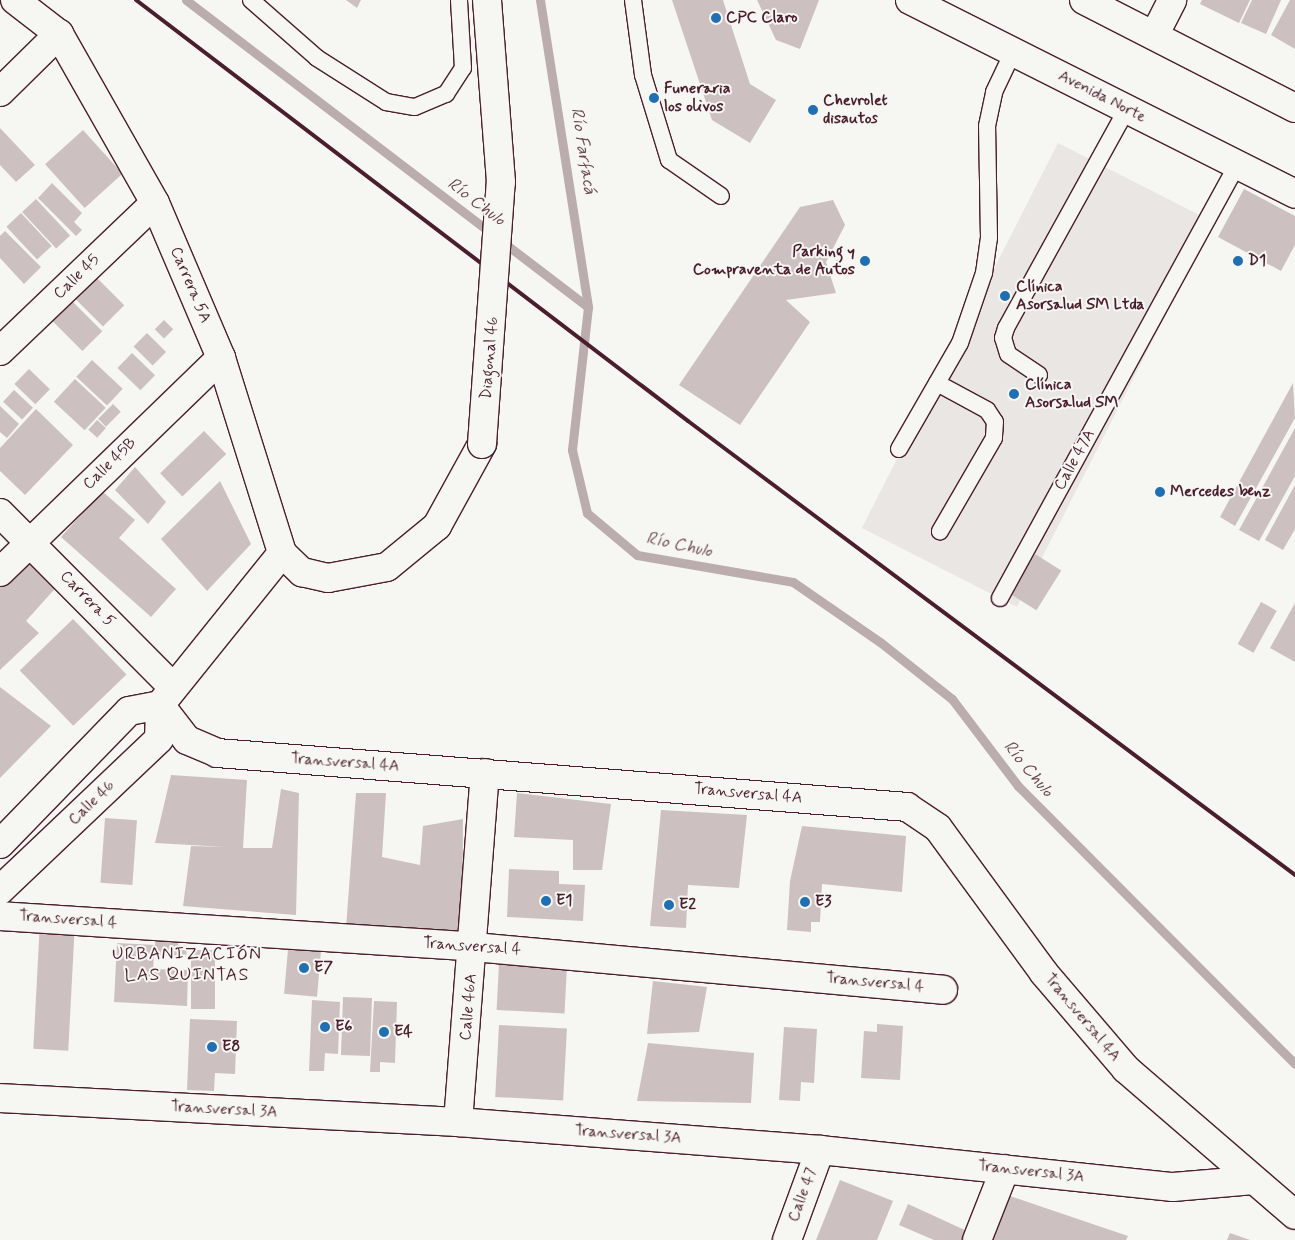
<!DOCTYPE html>
<html>
<head>
<meta charset="utf-8">
<style>
  body { margin:0 }
  #map { position:relative; width:1295px; height:1240px; overflow:hidden; background:#f6f6f2; font-family:Mynerve,sans-serif }
  div>[style] { position:absolute }
  [style*='--x'] { left:calc(var(--x)*1px); top:calc(var(--y)*1px); width:calc(var(--w)*1px); rotate:calc(var(--a)*1deg) }
  .built>* { inset:0; background:#e9e6e3; transform-origin:0 0 }
  .stream>* { height:9px; margin:-4.5px; padding:0 4.5px; transform-origin:4.5px; border-radius:4.5px; background:#bbadae }
  .building>* { inset:0; background:#ccc1c0; transform-origin:0 0 }
  .roads { filter:drop-shadow(1px 0 #4a1f2b) drop-shadow(-1px 0 #4a1f2b) drop-shadow(0 1px #4a1f2b) drop-shadow(0 -1px #4a1f2b) }
  .service>* { height:16px; margin:-8px; padding:0 8px; transform-origin:8px; border-radius:8px; background:#f6f6f2 }
  .minor>* { height:28px; margin:-14px; padding:0 14px; transform-origin:14px; border-radius:14px; background:#f6f6f2 }
  .primary>* { height:28px; margin:-14px; padding:0 14px; transform-origin:14px; border-radius:14px; background:#f6f6f2 }
  .rail>* { height:4px; margin:-2px; padding:0 2px; transform-origin:2px; border-radius:2px; background:#4a1f2b }
  .bridges { filter:drop-shadow(1px 0 #4a1f2b) drop-shadow(-1px 0 #4a1f2b) drop-shadow(0 1px #4a1f2b) drop-shadow(0 -1px #4a1f2b) }
  .minor-bridge>* { height:28px; margin:-14px; padding:0 14px; transform-origin:14px; border-radius:14px; background:#f6f6f2 }
  .dots>* { width:14px; height:14px; translate:-50% -50%; box-sizing:border-box; border:2px solid #f6f6f2; border-radius:50% }
  span { translate:-50% -50%; white-space:nowrap; text-align:center; line-height:1.15; -webkit-text-stroke:4px #f6f6f2; paint-order:stroke }
  .poi-label { font-size:16px; color:#4a1f2b; font-weight:700 }
  .left { translate:0 -50%; text-align:left }
  .right { translate:-100% -50%; text-align:right }
  .street-label { font-size:16px; color:#4a1f2b }
  .water-label { font-size:18px; color:#6c4a52; font-style:italic }
  .neighbourhood-label { font-size:18px; color:#4a1f2b; letter-spacing:1px }
</style>
</head>
<body>
<div id="map">
  <div class="built">
    <i style="left:1058px;top:143px;width:174px;height:432px;rotate:27deg"></i>
  </div>
  <div class="stream">
    <i style="--x:186;--y:0;--w:506;--a:37.37"></i>
    <i style="--x:588;--y:307;--w:144;--a:96.4"></i>
    <i style="--x:572;--y:450;--w:65;--a:76.6"></i>
    <i style="--x:587;--y:513;--w:65;--a:40"></i>
    <i style="--x:637;--y:555;--w:158;--a:9.8"></i>
    <i style="--x:793;--y:582;--w:106;--a:34.6"></i>
    <i style="--x:880;--y:642;--w:92;--a:38.4"></i>
    <i style="--x:952;--y:699;--w:109;--a:52.8"></i>
    <i style="--x:1018;--y:786;--w:392;--a:45.1"></i>
    <i style="--x:540;--y:0;--w:311;--a:81.1"></i>
  </div>
  <div class="building">
    <i style="clip-path:polygon(346px 0,361px 0,357px 8px)"></i>
    <i style="clip-path:polygon(672px 0,723px 0,750px 84px,776px 100px,750px 143px,712px 120px)"></i>
    <i style="clip-path:polygon(757px 0,819px 0,800px 49px,776px 40px)"></i>
    <i style="clip-path:polygon(1202px 0,1250px 0,1239px 23px,1200px 4px)"></i>
    <i style="clip-path:polygon(1252px 0,1281px 0,1266px 34px,1241px 23px)"></i>
    <i style="clip-path:polygon(1290px 0,1295px 0,1295px 49px,1271px 35px)"></i>
    <i style="clip-path:polygon(0 128px,35px 165px,16px 182px,0 165px)"></i>
    <i style="left:83px;top:130px;width:59px;height:51px;rotate:48deg"></i>
    <i style="clip-path:polygon(52px 183px,82px 213px,74px 222px,82px 230px,76px 236px,38px 198px)"></i>
    <i style="clip-path:polygon(1244px 189px,1295px 216px,1295px 245px,1281px 271px,1218px 237px)"></i>
    <i style="left:36px;top:199px;width:50px;height:19px;rotate:47deg"></i>
    <i style="clip-path:polygon(833px 200px,845px 225px,826px 262px,836px 293px,786px 300px,810px 322px,740px 425px,679px 385px,800px 207px)"></i>
    <i style="left:21px;top:213px;width:45px;height:20px;rotate:47deg"></i>
    <i style="clip-path:polygon(5px 231px,41px 267px,24px 284px,0 258px,0 236px)"></i>
    <i style="left:91px;top:272px;width:47px;height:30px;rotate:45deg"></i>
    <i style="left:69px;top:298px;width:47px;height:28px;rotate:45deg"></i>
    <i style="left:164px;top:320px;width:13px;height:13px;rotate:45deg"></i>
    <i style="left:147px;top:333px;width:27px;height:19px;rotate:45deg"></i>
    <i style="left:132px;top:353px;width:32px;height:21px;rotate:44deg"></i>
    <i style="left:92px;top:360px;width:42px;height:23px;rotate:43deg"></i>
    <i style="left:29px;top:369px;width:29px;height:21px;rotate:44deg"></i>
    <i style="left:75px;top:379px;width:42px;height:31px;rotate:43deg"></i>
    <i style="clip-path:polygon(1293px 383px,1295px 418px,1235px 526px,1220px 517px)"></i>
    <i style="left:14px;top:390px;width:26px;height:16px;rotate:43deg"></i>
    <i style="left:113px;top:404px;width:11px;height:21px;rotate:45deg"></i>
    <i style="clip-path:polygon(0 406px,19px 424px,7px 438px,0 432px)"></i>
    <i style="clip-path:polygon(36px 409px,73px 445px,25px 495px,0 471px,0 448px)"></i>
    <i style="left:97px;top:420px;width:12px;height:13px;rotate:42deg"></i>
    <i style="clip-path:polygon(1295px 428px,1295px 476px,1259px 541px,1239px 530px)"></i>
    <i style="left:204px;top:431px;width:32px;height:61px;rotate:46deg"></i>
    <i style="clip-path:polygon(135px 467px,166px 502px,148px 524px,115px 490px)"></i>
    <i style="clip-path:polygon(220px 481px,251px 544px,207px 591px,161px 539px)"></i>
    <i style="clip-path:polygon(1295px 485px,1295px 529px,1283px 550px,1265px 540px)"></i>
    <i style="clip-path:polygon(102px 491px,135px 520px,119px 538px,176px 589px,151px 617px,61px 537px)"></i>
    <i style="left:1035px;top:554px;width:31px;height:47px;rotate:32deg"></i>
    <i style="clip-path:polygon(31px 557px,60px 583px,26px 621px,39px 633px,0 670px,0 587px)"></i>
    <i style="left:1261px;top:602px;width:18px;height:48px;rotate:29deg"></i>
    <i style="clip-path:polygon(1295px 603px,1295px 662px,1270px 648px)"></i>
    <i style="left:73px;top:619px;width:77px;height:74px;rotate:46deg"></i>
    <i style="clip-path:polygon(0 687px,51px 726px,0 778px)"></i>
    <i style="clip-path:polygon(171px 775px,247px 780px,243px 848px,272px 848px,281px 789px,299px 793px,296px 915px,183px 906px,191px 846px,226px 847px,155px 843px)"></i>
    <i style="clip-path:polygon(356px 793px,386px 793px,382px 857px,420px 865px,423px 826px,463px 819px,462px 937px,346px 928px)"></i>
    <i style="clip-path:polygon(517px 793px,611px 804px,602px 870px,573px 870px,573px 840px,514px 837px)"></i>
    <i style="clip-path:polygon(661px 810px,747px 815px,739px 888px,688px 885px,686px 928px,650px 926px)"></i>
    <i style="left:105px;top:818px;width:32px;height:65px;rotate:4deg"></i>
    <i style="clip-path:polygon(802px 826px,906px 836px,902px 892px,822px 884px,820px 922px,811px 922px,811px 932px,787px 930px,790px 881px)"></i>
    <i style="clip-path:polygon(509px 869px,559px 871px,559px 884px,585px 885px,583px 921px,507px 917px)"></i>
    <i style="left:40px;top:921px;width:35px;height:128px;rotate:3deg"></i>
    <i style="clip-path:polygon(156px 934px,179px 935px,178px 945px,187px 946px,186px 957px,154px 955px,153px 969px,188px 970px,187px 1006px,152px 1004px,153px 982px,152px 1004px,114px 1002px,117px 943px,155px 945px)"></i>
    <i style="left:289px;top:938px;width:33px;height:56px;rotate:5deg"></i>
    <i style="left:191px;top:950px;width:24px;height:59px"></i>
    <i style="left:499px;top:964px;width:68px;height:46px;rotate:3deg"></i>
    <i style="clip-path:polygon(653px 981px,707px 987px,699px 1032px,647px 1034px)"></i>
    <i style="left:343px;top:997px;width:29px;height:58px;rotate:2deg"></i>
    <i style="clip-path:polygon(312px 1000px,340px 1002px,338px 1054px,325px 1053px,324px 1071px,309px 1071px)"></i>
    <i style="clip-path:polygon(374px 1001px,397px 1002px,395px 1063px,380px 1062px,380px 1072px,370px 1072px)"></i>
    <i style="clip-path:polygon(190px 1019px,237px 1021px,235px 1074px,215px 1073px,214px 1091px,187px 1090px)"></i>
    <i style="clip-path:polygon(877px 1024px,903px 1026px,900px 1080px,861px 1078px,864px 1031px,877px 1032px)"></i>
    <i style="left:499px;top:1025px;width:68px;height:72px;rotate:3deg"></i>
    <i style="clip-path:polygon(784px 1027px,817px 1029px,814px 1083px,801px 1082px,800px 1101px,779px 1100px)"></i>
    <i style="clip-path:polygon(648px 1043px,754px 1053px,751px 1103px,637px 1101px)"></i>
    <i style="clip-path:polygon(840px 1180px,893px 1201px,877px 1240px,816px 1240px)"></i>
    <i style="clip-path:polygon(1004px 1194px,1063px 1214px,1128px 1236px,1126px 1240px,988px 1240px)"></i>
    <i style="clip-path:polygon(908px 1204px,967px 1231px,963px 1240px,934px 1240px,899px 1225px)"></i>
    <i style="clip-path:polygon(1230px 1233px,1250px 1240px,1227px 1240px)"></i>
  </div>
  <div class="roads">
    <div class="service">
      <i style="--x:251;--y:0;--w:88;--a:41.3"></i>
      <i style="--x:317;--y:58;--w:82;--a:32.5"></i>
      <i style="--x:386;--y:102;--w:29;--a:10"></i>
      <i style="--x:415;--y:107;--w:34;--a:-23"></i>
      <i style="--x:446;--y:94;--w:31;--a:-57"></i>
      <i style="--x:463;--y:68;--w:68;--a:-93.4"></i>
      <i style="--x:633;--y:0;--w:76;--a:82.4"></i>
      <i style="--x:643;--y:75;--w:89;--a:73"></i>
      <i style="--x:669;--y:160;--w:63;--a:34.7"></i>
      <i style="--x:1039;--y:375;--w:37;--a:-146"></i>
      <i style="--x:1008;--y:354;--w:17;--a:-107"></i>
      <i style="--x:1003;--y:338;--w:10;--a:-73"></i>
      <i style="--x:1006;--y:328;--w:250;--a:-61.1"></i>
      <i style="--x:937;--y:383;--w:57;--a:28.4"></i>
      <i style="--x:987;--y:410;--w:14;--a:56"></i>
      <i style="--x:995;--y:422;--w:16;--a:94"></i>
      <i style="--x:994;--y:438;--w:108;--a:120.1"></i>
      <i style="--x:899;--y:449;--w:122;--a:-60.1"></i>
      <i style="--x:960;--y:343;--w:74;--a:-71.1"></i>
      <i style="--x:984;--y:273;--w:35;--a:-82"></i>
      <i style="--x:989;--y:238;--w:112;--a:-91"></i>
      <i style="--x:987;--y:126;--w:35;--a:-78"></i>
      <i style="--x:994;--y:92;--w:44;--a:-64.6"></i>
      <i style="--x:1000;--y:598;--w:494;--a:-61.3"></i>
    </div>
    <div class="minor">
      <i style="--x:15;--y:0;--w:56;--a:37.7"></i>
      <i style="--x:59;--y:34;--w:194;--a:60.4"></i>
      <i style="--x:155;--y:203;--w:168;--a:66.9"></i>
      <i style="--x:221;--y:358;--w:204;--a:72.6"></i>
      <i style="--x:282;--y:553;--w:28;--a:44"></i>
      <i style="--x:302;--y:572;--w:27;--a:13"></i>
      <i style="--x:328;--y:578;--w:60;--a:-10.6"></i>
      <i style="--x:387;--y:567;--w:65;--a:-39.4"></i>
      <i style="--x:437;--y:526;--w:94;--a:-61.2"></i>
      <i style="--x:1155;--y:34;--w:38;--a:-63"></i>
      <i style="--x:0;--y:92;--w:83;--a:-44.5"></i>
      <i style="--x:0;--y:351;--w:214;--a:-43.7"></i>
      <i style="--x:0;--y:513;--w:245;--a:45.2"></i>
      <i style="--x:0;--y:572;--w:308;--a:-44.1"></i>
      <i style="--x:160;--y:705;--w:44;--a:52.4"></i>
      <i style="--x:187;--y:740;--w:33;--a:23"></i>
      <i style="--x:217;--y:753;--w:692;--a:4.47"></i>
      <i style="--x:907;--y:807;--w:37;--a:34"></i>
      <i style="--x:938;--y:828;--w:180;--a:53.8"></i>
      <i style="--x:1044;--y:973;--w:126;--a:49.5"></i>
      <i style="--x:1126;--y:1069;--w:223;--a:40.8"></i>
      <i style="--x:0;--y:844;--w:185;--a:-45.9"></i>
      <i style="--x:129;--y:711;--w:32;--a:-11"></i>
      <i style="--x:0;--y:890;--w:219;--a:-43.5"></i>
      <i style="--x:159;--y:739;--w:34;--a:-88"></i>
      <i style="--x:160;--y:705;--w:195;--a:-51.2"></i>
      <i style="--x:0;--y:916;--w:475;--a:3.7"></i>
      <i style="--x:474;--y:947;--w:471;--a:5.2"></i>
      <i style="--x:0;--y:1098;--w:459;--a:3"></i>
      <i style="--x:458;--y:1122;--w:363;--a:4.4"></i>
      <i style="--x:820;--y:1150;--w:355;--a:6"></i>
      <i style="--x:1173;--y:1187;--w:81;--a:-4.9"></i>
      <i style="--x:458;--y:1122;--w:350;--a:-85.6"></i>
      <i style="--x:787;--y:1240;--w:96;--a:-69.9"></i>
      <i style="--x:977;--y:1240;--w:76;--a:-68.5"></i>
    </div>
    <div class="primary">
      <i style="--x:910;--y:0;--w:431;--a:26.7"></i>
      <i style="--x:1084;--y:0;--w:237;--a:27.1"></i>
    </div>
  </div>
  <div class="rail">
    <i style="--x:136;--y:0;--w:694;--a:37.33"></i>
    <i style="--x:688;--y:421;--w:758;--a:36.79"></i>
  </div>
  <div class="bridges">
    <div class="minor-bridge">
      <i style="--x:482;--y:444;--w:263;--a:-85.9"></i>
      <i style="--x:501;--y:182;--w:183;--a:-94.4"></i>
    </div>
  </div>
  <div class="dots">
    <i style="left:716px;top:18px;background:#1f6fb2"></i>
    <i style="left:654px;top:98px;background:#1f6fb2"></i>
    <i style="left:813px;top:110px;background:#1f6fb2"></i>
    <i style="left:865px;top:261px;background:#1f6fb2"></i>
    <i style="left:1238px;top:261px;background:#1f6fb2"></i>
    <i style="left:1005px;top:296px;background:#1f6fb2"></i>
    <i style="left:1014px;top:394px;background:#1f6fb2"></i>
    <i style="left:1160px;top:492px;background:#1f6fb2"></i>
    <i style="left:546px;top:901px;background:#1f6fb2"></i>
    <i style="left:805px;top:902px;background:#1f6fb2"></i>
    <i style="left:669px;top:905px;background:#1f6fb2"></i>
    <i style="left:304px;top:968px;background:#1f6fb2"></i>
    <i style="left:325px;top:1027px;background:#1f6fb2"></i>
    <i style="left:384px;top:1032px;background:#1f6fb2"></i>
    <i style="left:212px;top:1047px;background:#1f6fb2"></i>
  </div>
  <div class="poi-label">
    <span class="left" style="left:726px;top:18px">CPC Claro</span>
    <span class="left" style="left:664px;top:98px">Funeraria<br>los olivos</span>
    <span class="left" style="left:823px;top:110px">Chevrolet<br>disautos</span>
    <span class="right" style="left:855px;top:261px">Parking y<br>Compraventa de Autos</span>
    <span class="left" style="left:1248px;top:261px">D1</span>
    <span class="left" style="left:1016px;top:296px">Clínica<br>Asorsalud SM Ltda</span>
    <span class="left" style="left:1025px;top:394px">Clínica<br>Asorsalud SM</span>
    <span class="left" style="left:1170px;top:492px">Mercedes benz</span>
    <span class="left" style="left:556px;top:901px">E1</span>
    <span class="left" style="left:815px;top:902px">E3</span>
    <span class="left" style="left:679px;top:905px">E2</span>
    <span class="left" style="left:314px;top:968px">E7</span>
    <span class="left" style="left:335px;top:1027px">E6</span>
    <span class="left" style="left:394px;top:1032px">E4</span>
    <span class="left" style="left:222px;top:1047px">E8</span>
  </div>
  <div class="street-label">
    <span style="left:1102px;top:97px;rotate:27deg">Avenida Norte</span>
    <span style="left:77px;top:277px;rotate:-44deg">Calle 45</span>
    <span style="left:190px;top:285px;rotate:67deg">Carrera 5A</span>
    <span style="left:490px;top:358px;rotate:-85deg">Diagonal 46</span>
    <span style="left:1075px;top:460px;rotate:-61deg">Calle 47A</span>
    <span style="left:110px;top:464px;rotate:-44deg">Calle 45B</span>
    <span style="left:87px;top:599px;rotate:46deg">Carrera 5</span>
    <span style="left:345px;top:763px;rotate:4deg">Transversal 4A</span>
    <span style="left:748px;top:794px;rotate:5deg">Transversal 4A</span>
    <span style="left:92px;top:803px;rotate:-44deg">Calle 46</span>
    <span style="left:68px;top:920px;rotate:4deg">Transversal 4</span>
    <span style="left:472px;top:947px;rotate:4deg">Transversal 4</span>
    <span style="left:875px;top:983px;rotate:5deg">Transversal 4</span>
    <span style="left:469px;top:1007px;rotate:-85deg">Calle 46A</span>
    <span style="left:1082px;top:1018px;rotate:50deg">Transversal 4A</span>
    <span style="left:224px;top:1110px;rotate:3deg">Transversal 3A</span>
    <span style="left:628px;top:1135px;rotate:4deg">Transversal 3A</span>
    <span style="left:1031px;top:1172px;rotate:6deg">Transversal 3A</span>
    <span style="left:803px;top:1195px;rotate:-70deg">Calle 47</span>
  </div>
  <div class="water-label">
    <span style="left:583px;top:151px;rotate:81deg">Río Farfacá</span>
    <span style="left:476px;top:202px;rotate:37deg">Río Chulo</span>
    <span style="left:679px;top:545px;rotate:12deg">Río Chulo</span>
    <span style="left:1028px;top:769px;rotate:50deg">Río Chulo</span>
  </div>
  <div class="neighbourhood-label">
    <span style="left:187px;top:965px">URBANIZACIÓN<br>LAS QUINTAS</span>
  </div>
</div>
</body>
</html>
